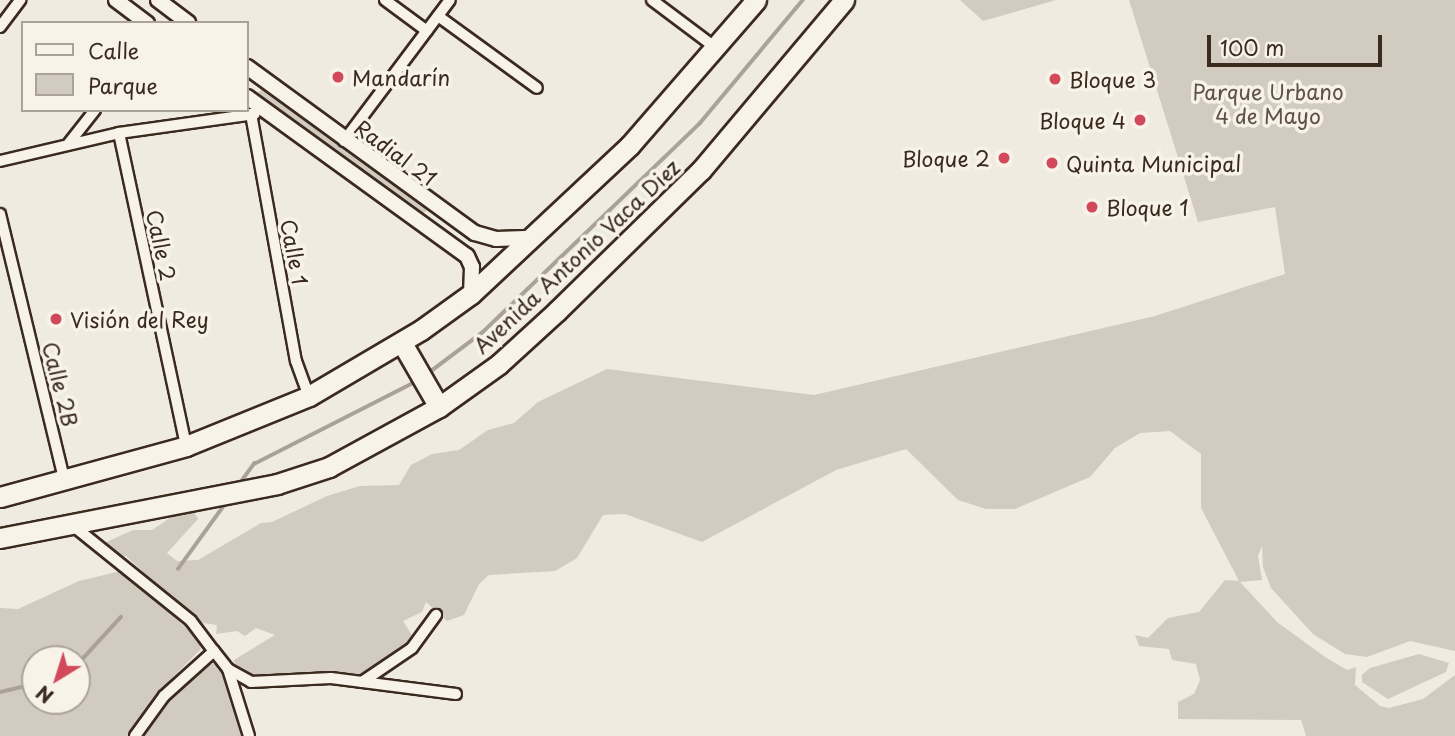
<!DOCTYPE html>
<html>
<head>
<meta charset="utf-8">
<style>
  body { margin:0 }
  #map { position:relative; width:1455px; height:736px; overflow:hidden; background:#efebe0; font-family:"Playpen Sans",sans-serif }
  div>[style] { position:absolute }
  [style*='--x'] { left:calc(var(--x)*1px); top:calc(var(--y)*1px); width:calc(var(--w)*1px); rotate:calc(var(--a)*1deg) }
  .green>* { inset:0; background:#d1cbc0 }
  .stream>* { height:3.5px; margin:-1.75px; padding:0 1.75px; transform-origin:1.75px; border-radius:1.75px; background:#aaa296 }
  .roads { filter:drop-shadow(2px 0 #3b2a1e) drop-shadow(-2px 0 #3b2a1e) drop-shadow(0 2px #3b2a1e) drop-shadow(0 -2px #3b2a1e) }
  .street>* { height:10px; margin:-5px; padding:0 5px; transform-origin:5px; border-radius:5px; background:#f7f3e8 }
  .secondary>* { height:14px; margin:-7px; padding:0 7px; transform-origin:7px; border-radius:7px; background:#f7f3e8 }
  .highway>* { height:19px; margin:-9.5px; padding:0 9.5px; transform-origin:9.5px; border-radius:9.5px; background:#f7f3e8 }
  .dots>* { width:19px; height:19px; translate:-50% -50%; box-sizing:border-box; border:4px solid #f7f3e8; border-radius:50% }
  span { translate:-50% -50%; white-space:nowrap; text-align:center; line-height:1.15; -webkit-text-stroke:7px #f7f3e8; paint-order:stroke }
  .poi-label { font-size:21px; color:#3b2a1e }
  .left { translate:0 -50%; text-align:left }
  .right { translate:-100% -50%; text-align:right }
  .park-label { font-size:21px; color:#605246 }
  .street-label { font-size:21px; color:#3b2a1e }
  .legend { position:absolute; left:21px; top:21px; width:228px; height:91px; box-sizing:border-box; background:#f7f3e8; border:2px solid #aca397; margin:0; padding:9px 12px; list-style:none; font-size:21px; color:#3b2a1e }
  .legend li { display:flex; align-items:center; gap:14px; height:35px }
  .legend b { width:35px; border:2px solid #aca397 }
  .north { position:absolute; left:21px; top:645px; width:70px; height:70px; box-sizing:border-box; background:#f7f3e8; border:2px solid #aca397; border-radius:50%; rotate:218deg; font-size:19px; font-weight:700; line-height:28px; text-align:center; color:#3b2a1e }
  .north::after { content:''; display:block; margin:auto; width:24px; height:32px; background:#d1495b; clip-path:polygon(50% 0,100% 100%,50% 72%,0 100%) }
  .scale { position:absolute; left:1207px; top:35px; width:175px; height:32px; box-sizing:border-box; border:4px solid #3b2a1e; border-top:0; padding-left:9px; font-size:21px; line-height:24px; white-space:nowrap; color:#3b2a1e; -webkit-text-stroke:5px #f7f3e8; paint-order:stroke }
</style>
</head>
<body>
<div id="map">
  <div class="green">
    <i style="clip-path:polygon(960px 0,1056px 0,983px 21px)"></i>
    <i style="clip-path:polygon(1129px 0,1455px 0,1455px 651px,1410px 641px,1367px 657px,1345px 654px,1313px 634px,1271px 588px,1263px 567px,1262px 546px,1258px 556px,1262px 580px,1240px 582px,1277px 622px,1325px 657px,1347px 670px,1356px 667px,1355px 685px,1380px 706px,1389px 708px,1423px 699px,1455px 675px,1455px 736px,1306px 736px,1301px 720px,1178px 719px,1178px 702px,1194px 694px,1200px 680px,1196px 664px,1172px 660px,1169px 649px,1139px 646px,1135px 635px,1148px 638px,1168px 618px,1199px 612px,1225px 580px,1239px 581px,1201px 508px,1201px 454px,1170px 431px,1140px 433px,1115px 448px,1090px 477px,1015px 509px,986px 509px,958px 500px,906px 449px,836px 470px,702px 542px,625px 514px,603px 515px,577px 558px,555px 571px,489px 575px,479px 584px,464px 615px,447px 621px,426px 602px,422px 612px,403px 621px,413px 637px,406px 649px,354px 678px,330px 672px,267px 677px,244px 674px,235px 668px,234px 660px,275px 635px,256px 628px,245px 636px,237px 631px,216px 634px,217px 625px,197px 622px,126px 556px,116px 556px,102px 544px,133px 530px,152px 530px,173px 516px,193px 511px,198px 519px,167px 553px,177px 561px,198px 560px,261px 523px,272px 522px,327px 496px,360px 486px,399px 485px,411px 465px,432px 454px,459px 450px,488px 430px,514px 423px,538px 402px,607px 369px,814px 395px,1155px 316px,1285px 274px,1275px 207px,1198px 222px)"></i>
    <i style="clip-path:polygon(266px 88px,427px 206px,426px 212px,419px 213px,254px 94px)"></i>
    <i style="clip-path:polygon(evenodd,121px 571px,199px 639px,201px 649px,173px 677px,128px 736px,0 736px,0 608px,18px 609px,79px 581px,121px 571px,35px 659px,77px 659px,77px 701px,35px 701px,35px 659px)"></i>
    <i style="clip-path:polygon(1419px 654px,1449px 663px,1446px 672px,1388px 699px,1362px 682px,1362px 675px,1370px 668px)"></i>
    <i style="clip-path:polygon(219px 663px,244px 736px,141px 736px,172px 696px,204px 665px)"></i>
  </div>
  <div class="stream">
    <i style="--x:426;--y:375;--w:71;--a:-37"></i>
    <i style="--x:483;--y:332;--w:301;--a:-43.9"></i>
    <i style="--x:700;--y:123;--w:160;--a:-50.1"></i>
    <i style="--x:240;--y:483;--w:24;--a:-54"></i>
    <i style="--x:254;--y:464;--w:183;--a:-27"></i>
    <i style="--x:178;--y:569;--w:85;--a:-54.1"></i>
    <i style="--x:77;--y:665;--w:65;--a:-47.5"></i>
    <i style="--x:0;--y:692;--w:36;--a:-13"></i>
  </div>
  <div class="roads">
    <div class="street">
      <i style="--x:385;--y:0;--w:52;--a:36.4"></i>
      <i style="--x:652;--y:0;--w:80;--a:36.9"></i>
      <i style="--x:438;--y:16;--w:122;--a:36"></i>
      <i style="--x:0;--y:27;--w:34;--a:-53"></i>
      <i style="--x:251;--y:114;--w:251;--a:79.7"></i>
      <i style="--x:296;--y:361;--w:37;--a:70"></i>
      <i style="--x:119;--y:133;--w:320;--a:77.9"></i>
      <i style="--x:344;--y:141;--w:176;--a:-53.1"></i>
      <i style="--x:69;--y:143;--w:42;--a:-51.8"></i>
      <i style="--x:0;--y:161;--w:122;--a:-13.2"></i>
      <i style="--x:119;--y:133;--w:137;--a:-8"></i>
      <i style="--x:0;--y:214;--w:276;--a:76.4"></i>
      <i style="--x:71;--y:524;--w:154;--a:38.9"></i>
      <i style="--x:191;--y:621;--w:38;--a:53"></i>
      <i style="--x:228;--y:669;--w:70;--a:72.6"></i>
      <i style="--x:362;--y:682;--w:60;--a:-34.2"></i>
      <i style="--x:412;--y:648;--w:41;--a:-54"></i>
      <i style="--x:135;--y:736;--w:49;--a:-54.1"></i>
      <i style="--x:164;--y:696;--w:67;--a:-42"></i>
      <i style="--x:214;--y:651;--w:23;--a:52"></i>
      <i style="--x:228;--y:669;--w:26;--a:29"></i>
      <i style="--x:251;--y:682;--w:80;--a:-2.9"></i>
      <i style="--x:331;--y:678;--w:126;--a:7.3"></i>
    </div>
    <div class="secondary">
      <i style="--x:116;--y:0;--w:39;--a:37"></i>
      <i style="--x:158;--y:0;--w:38;--a:37"></i>
      <i style="--x:247;--y:67;--w:282;--a:36.1"></i>
      <i style="--x:475;--y:233;--w:22;--a:16"></i>
      <i style="--x:496;--y:239;--w:36;--a:-2"></i>
      <i style="--x:247;--y:97;--w:271;--a:35.9"></i>
      <i style="--x:467;--y:256;--w:12;--a:66"></i>
      <i style="--x:472;--y:267;--w:27;--a:92"></i>
    </div>
    <div class="highway">
      <i style="--x:402;--y:343;--w:74;--a:60"></i>
      <i style="--x:0;--y:497;--w:193;--a:-15.3"></i>
      <i style="--x:186;--y:446;--w:133;--a:-22.1"></i>
      <i style="--x:309;--y:396;--w:130;--a:-30.5"></i>
      <i style="--x:421;--y:330;--w:62;--a:-35.8"></i>
      <i style="--x:471;--y:294;--w:218;--a:-43.1"></i>
      <i style="--x:630;--y:145;--w:192;--a:-49"></i>
      <i style="--x:0;--y:538;--w:282;--a:-11"></i>
      <i style="--x:277;--y:484;--w:55;--a:-18.1"></i>
      <i style="--x:329;--y:467;--w:125;--a:-28.6"></i>
      <i style="--x:439;--y:407;--w:74;--a:-35.6"></i>
      <i style="--x:499;--y:364;--w:79;--a:-42.4"></i>
      <i style="--x:557;--y:311;--w:202;--a:-44.4"></i>
      <i style="--x:701;--y:170;--w:222;--a:-49.9"></i>
    </div>
  </div>
  <div class="dots">
    <i style="left:338px;top:77px;background:#d1495b"></i>
    <i style="left:1055px;top:79px;background:#d1495b"></i>
    <i style="left:1140px;top:120px;background:#d1495b"></i>
    <i style="left:1004px;top:158px;background:#d1495b"></i>
    <i style="left:1052px;top:163px;background:#d1495b"></i>
    <i style="left:1092px;top:207px;background:#d1495b"></i>
    <i style="left:56px;top:319px;background:#d1495b"></i>
  </div>
  <div class="poi-label">
    <span class="left" style="left:352px;top:77px">Mandarín</span>
    <span class="left" style="left:1069px;top:79px">Bloque 3</span>
    <span class="right" style="left:1126px;top:120px">Bloque 4</span>
    <span class="right" style="left:990px;top:158px">Bloque 2</span>
    <span class="left" style="left:1066px;top:163px">Quinta Municipal</span>
    <span class="left" style="left:1106px;top:207px">Bloque 1</span>
    <span class="left" style="left:70px;top:319px">Visión del Rey</span>
  </div>
  <div class="park-label">
    <span style="left:1268px;top:103px">Parque Urbano<br>4 de Mayo</span>
  </div>
  <div class="street-label">
    <span style="left:396px;top:152px;rotate:36deg">Radial 21</span>
    <span style="left:162px;top:245px;rotate:78deg">Calle 2</span>
    <span style="left:295px;top:252px;rotate:79deg">Calle 1</span>
    <span style="left:576px;top:256px;rotate:-43deg">Avenida Antonio Vaca Diez</span>
    <span style="left:61px;top:384px;rotate:76deg">Calle 2B</span>
  </div>
  <ul class="legend">
  <li><b style="height:9px;background:#f7f3e8"></b>Calle</li>
  <li><b style="height:19px;background:#d1cbc0"></b>Parque</li>
  </ul>
  <div class="north">N</div>
  <div class="scale">100 m</div>
</div>
</body>
</html>
